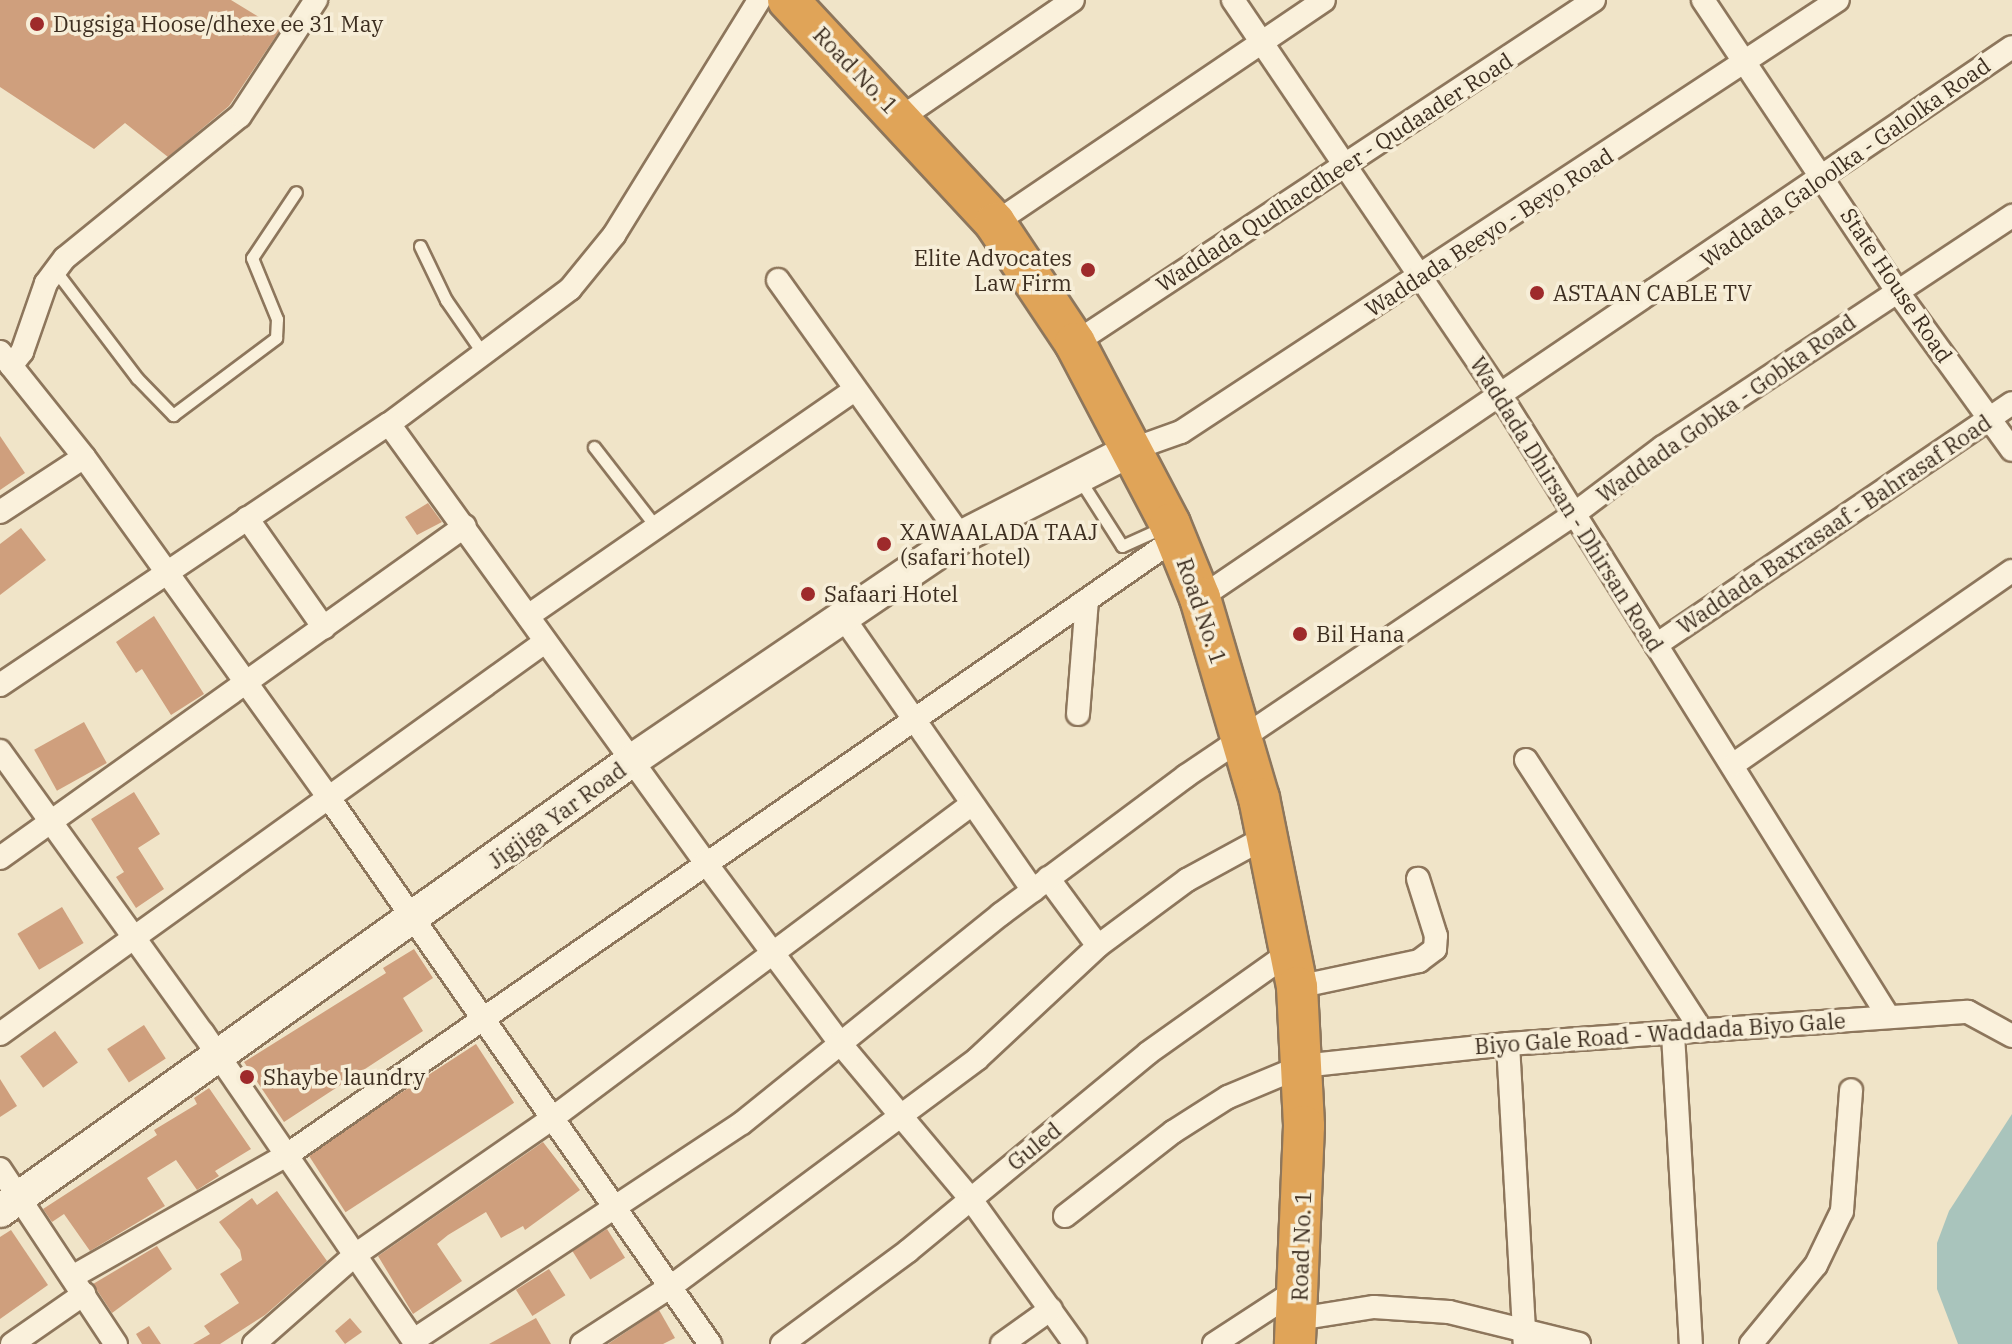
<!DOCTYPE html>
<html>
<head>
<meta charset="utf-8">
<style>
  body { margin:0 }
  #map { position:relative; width:2012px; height:1344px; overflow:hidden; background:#f0e4c8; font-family:"IBM Plex Serif",serif }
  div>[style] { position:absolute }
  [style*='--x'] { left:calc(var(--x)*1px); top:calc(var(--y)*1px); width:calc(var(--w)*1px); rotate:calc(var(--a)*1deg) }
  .water>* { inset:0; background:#a9c4bc }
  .building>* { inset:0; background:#cf9f7d; transform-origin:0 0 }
  .roads { filter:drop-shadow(2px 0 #8d765c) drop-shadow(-2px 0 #8d765c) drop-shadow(0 2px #8d765c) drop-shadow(0 -2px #8d765c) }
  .lane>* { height:11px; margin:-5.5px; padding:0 5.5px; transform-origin:5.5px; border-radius:5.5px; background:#faf1dc }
  .street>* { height:22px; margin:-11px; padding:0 11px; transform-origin:11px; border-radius:11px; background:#faf1dc }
  .secondary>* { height:32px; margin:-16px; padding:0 16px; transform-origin:16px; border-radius:16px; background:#faf1dc }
  .highway>* { height:40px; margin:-20px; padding:0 20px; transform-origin:20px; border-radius:20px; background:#e0a458 }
  .dots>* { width:22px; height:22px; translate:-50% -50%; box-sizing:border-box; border:4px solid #f7eed8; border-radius:50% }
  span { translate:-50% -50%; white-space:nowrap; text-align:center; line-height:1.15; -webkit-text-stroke:7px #f7eed8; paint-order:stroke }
  .poi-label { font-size:22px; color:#3d2e20 }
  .left { translate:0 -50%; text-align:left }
  .right { translate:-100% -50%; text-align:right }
  .street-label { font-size:22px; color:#3d2e20 }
</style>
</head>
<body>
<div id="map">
  <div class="water">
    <i style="clip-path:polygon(2012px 1114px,2012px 1344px,1958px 1344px,1937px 1289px,1937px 1243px,1949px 1211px)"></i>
  </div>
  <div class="building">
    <i style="clip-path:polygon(0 0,231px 0,280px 30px,229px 106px,168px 157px,125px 123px,94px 149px,0 87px)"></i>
    <i style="clip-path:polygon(0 436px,25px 473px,0 490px)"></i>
    <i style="clip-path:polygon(428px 503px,442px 522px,417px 535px,405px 517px)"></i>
    <i style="clip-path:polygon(21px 528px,46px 560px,0 595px,0 544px)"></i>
    <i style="clip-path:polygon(154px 616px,204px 694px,171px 715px,142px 669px,136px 673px,116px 642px)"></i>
    <i style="left:84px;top:722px;width:47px;height:57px;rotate:61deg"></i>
    <i style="clip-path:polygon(134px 792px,160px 834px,138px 848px,164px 889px,136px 908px,116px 877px,124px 872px,91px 819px)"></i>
    <i style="left:62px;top:907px;width:42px;height:52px;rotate:59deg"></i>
    <i style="clip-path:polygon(414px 949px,433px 978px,403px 998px,423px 1031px,284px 1122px,244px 1062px,386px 973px,383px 968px)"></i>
    <i style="left:144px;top:1025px;width:40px;height:44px;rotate:57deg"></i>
    <i style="left:55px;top:1031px;width:39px;height:43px;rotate:54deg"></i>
    <i style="left:476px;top:1044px;width:70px;height:201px;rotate:57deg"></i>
    <i style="clip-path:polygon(0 1079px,17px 1106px,0 1117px)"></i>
    <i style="clip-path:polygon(209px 1088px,251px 1149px,215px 1171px,219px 1176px,197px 1190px,176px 1160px,147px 1178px,165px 1206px,90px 1251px,64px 1214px,52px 1222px,43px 1209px,157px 1135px,154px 1130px,197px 1104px,194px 1098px)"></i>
    <i style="clip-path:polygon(543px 1142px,580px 1190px,525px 1230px,523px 1226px,501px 1238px,486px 1212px,448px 1235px,437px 1244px,462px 1281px,413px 1314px,378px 1256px)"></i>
    <i style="clip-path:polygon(277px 1191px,327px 1261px,265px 1315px,220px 1344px,193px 1344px,210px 1334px,204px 1326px,239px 1303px,220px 1274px,242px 1260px,240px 1250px,219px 1222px,252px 1198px,257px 1205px)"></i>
    <i style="left:607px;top:1229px;width:34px;height:41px;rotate:58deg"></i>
    <i style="clip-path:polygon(11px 1230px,48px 1285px,0 1319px,0 1237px)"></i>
    <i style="clip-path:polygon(157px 1246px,172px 1269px,112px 1313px,93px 1284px)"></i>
    <i style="left:549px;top:1269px;width:31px;height:39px;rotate:58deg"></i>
    <i style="clip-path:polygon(659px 1310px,675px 1338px,663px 1344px,608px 1344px)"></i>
    <i style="clip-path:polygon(350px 1318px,362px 1332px,345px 1344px,335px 1331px)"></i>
    <i style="clip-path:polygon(536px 1318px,551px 1344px,489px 1344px)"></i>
    <i style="clip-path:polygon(149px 1326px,161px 1344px,142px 1344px,136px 1334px)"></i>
  </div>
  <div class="roads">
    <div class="lane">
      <i style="--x:420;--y:246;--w:60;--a:64.3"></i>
      <i style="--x:446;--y:300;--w:63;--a:55.3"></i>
      <i style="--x:55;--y:270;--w:136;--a:52.8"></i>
      <i style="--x:137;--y:378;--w:52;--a:45.8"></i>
      <i style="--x:173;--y:415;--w:129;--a:-36.8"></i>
      <i style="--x:276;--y:338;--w:19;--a:-87"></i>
      <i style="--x:277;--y:319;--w:66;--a:-112.3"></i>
      <i style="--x:252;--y:258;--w:79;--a:-56.3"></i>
      <i style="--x:594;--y:447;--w:101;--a:52.2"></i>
      <i style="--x:1080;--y:480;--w:78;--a:57.5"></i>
      <i style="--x:1122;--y:546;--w:48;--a:-24.4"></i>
    </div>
    <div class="street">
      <i style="--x:1233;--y:0;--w:480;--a:55.9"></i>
      <i style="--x:1502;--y:398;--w:729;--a:58.01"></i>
      <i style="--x:1703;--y:0;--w:350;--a:56.3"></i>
      <i style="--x:1897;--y:291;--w:196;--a:54.1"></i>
      <i style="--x:902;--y:117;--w:207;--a:-34.4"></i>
      <i style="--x:995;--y:223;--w:397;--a:-34.1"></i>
      <i style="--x:778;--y:280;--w:315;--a:54.5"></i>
      <i style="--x:1075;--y:343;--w:622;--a:-33.46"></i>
      <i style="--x:0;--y:352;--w:134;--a:51.3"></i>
      <i style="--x:84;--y:457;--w:420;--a:54.3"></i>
      <i style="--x:329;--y:798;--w:666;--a:55.09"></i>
      <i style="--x:11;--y:366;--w:18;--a:-52"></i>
      <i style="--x:22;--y:352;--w:73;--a:-70.8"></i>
      <i style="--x:46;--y:283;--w:31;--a:-53"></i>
      <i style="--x:65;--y:258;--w:225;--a:-39.1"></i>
      <i style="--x:240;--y:116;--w:139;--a:-56.8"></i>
      <i style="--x:389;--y:424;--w:226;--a:-36.7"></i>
      <i style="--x:570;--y:289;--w:70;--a:-50.8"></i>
      <i style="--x:614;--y:235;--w:276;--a:-58.3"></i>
      <i style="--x:1133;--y:449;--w:51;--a:-19.5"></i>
      <i style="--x:1181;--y:432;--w:786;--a:-33.33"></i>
      <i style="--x:0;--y:512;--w:100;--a:-33.2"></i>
      <i style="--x:247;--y:518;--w:134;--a:55"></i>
      <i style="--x:1200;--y:598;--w:981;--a:-34.16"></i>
      <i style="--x:528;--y:616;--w:397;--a:-34.7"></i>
      <i style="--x:843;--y:617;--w:333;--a:55.2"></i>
      <i style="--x:1656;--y:645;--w:430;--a:-34.2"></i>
      <i style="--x:0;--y:685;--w:468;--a:-33.9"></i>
      <i style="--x:389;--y:424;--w:540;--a:54.19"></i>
      <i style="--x:705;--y:862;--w:224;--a:53.3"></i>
      <i style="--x:839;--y:1042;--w:204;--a:50"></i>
      <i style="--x:970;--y:1198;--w:180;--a:54.3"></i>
      <i style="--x:1078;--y:714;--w:114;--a:-85.5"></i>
      <i style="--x:0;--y:751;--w:347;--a:54.3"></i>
      <i style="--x:203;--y:1033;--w:377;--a:55.6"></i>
      <i style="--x:1526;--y:760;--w:321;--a:57"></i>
      <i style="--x:1734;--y:764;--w:338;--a:-34.8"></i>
      <i style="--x:0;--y:858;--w:571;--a:-35.53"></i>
      <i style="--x:1048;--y:878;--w:84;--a:53.7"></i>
      <i style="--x:1297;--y:987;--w:125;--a:-12"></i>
      <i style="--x:1419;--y:961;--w:20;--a:-37"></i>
      <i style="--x:1435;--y:949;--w:13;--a:-86"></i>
      <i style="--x:1436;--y:936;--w:60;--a:-107.5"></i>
      <i style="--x:0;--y:1034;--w:671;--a:-35.73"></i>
      <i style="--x:1673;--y:1034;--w:311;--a:86.7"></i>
      <i style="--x:1508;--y:1044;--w:300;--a:86.8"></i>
      <i style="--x:0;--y:1169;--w:210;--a:56.5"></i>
      <i style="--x:1065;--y:1216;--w:137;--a:-37.9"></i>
      <i style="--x:1173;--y:1132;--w:65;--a:-32.5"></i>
      <i style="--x:1228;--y:1097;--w:80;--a:-22.7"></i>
      <i style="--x:1302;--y:1066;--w:207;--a:-6.1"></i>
      <i style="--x:1508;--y:1044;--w:461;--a:-4"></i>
      <i style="--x:1968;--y:1012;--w:50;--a:28.6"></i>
      <i style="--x:72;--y:1277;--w:247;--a:-29.6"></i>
      <i style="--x:287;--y:1155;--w:1082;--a:-34.76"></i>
      <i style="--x:1298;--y:1319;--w:77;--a:-9"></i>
      <i style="--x:1374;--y:1307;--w:75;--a:3.8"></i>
      <i style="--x:1449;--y:1312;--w:134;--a:13.8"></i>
      <i style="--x:414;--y:1340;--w:393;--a:-33.5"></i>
      <i style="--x:742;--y:1123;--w:333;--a:-38.9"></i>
      <i style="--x:1001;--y:914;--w:231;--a:-36.7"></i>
      <i style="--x:1186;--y:776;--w:468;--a:-34"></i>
      <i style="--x:1574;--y:514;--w:111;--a:-37"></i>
      <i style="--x:1663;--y:447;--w:419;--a:-33.5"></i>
      <i style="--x:12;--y:1344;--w:88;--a:-34.8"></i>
      <i style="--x:254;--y:1344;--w:135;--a:-41.4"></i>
      <i style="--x:355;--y:1255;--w:242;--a:-34.7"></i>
      <i style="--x:554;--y:1117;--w:522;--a:-36.83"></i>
      <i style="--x:582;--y:1344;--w:108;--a:-33"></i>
      <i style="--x:673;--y:1285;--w:379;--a:-36.6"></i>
      <i style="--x:977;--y:1059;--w:166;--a:-43"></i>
      <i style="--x:1098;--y:946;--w:111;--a:-36.6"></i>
      <i style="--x:1187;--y:880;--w:90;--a:-28.6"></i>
      <i style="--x:782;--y:1344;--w:157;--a:-36.4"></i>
      <i style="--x:908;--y:1251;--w:311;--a:-39.5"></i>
      <i style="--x:1148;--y:1053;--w:174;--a:-35.4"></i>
      <i style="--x:1002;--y:1344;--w:60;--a:-35.5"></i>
      <i style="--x:1214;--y:1344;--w:103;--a:-33.1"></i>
      <i style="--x:1751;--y:1344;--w:102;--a:-50.6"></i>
      <i style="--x:1816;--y:1265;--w:60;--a:-64.3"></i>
      <i style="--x:1842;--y:1211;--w:121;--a:-85.7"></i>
    </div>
    <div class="secondary">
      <i style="--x:0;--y:1211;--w:779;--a:-35.49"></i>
      <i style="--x:634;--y:759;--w:395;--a:-34.2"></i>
      <i style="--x:961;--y:537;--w:193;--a:-27.1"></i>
    </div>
    <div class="highway">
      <i style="--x:788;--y:0;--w:304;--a:47.1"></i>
      <i style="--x:995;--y:223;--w:144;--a:56.3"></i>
      <i style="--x:1075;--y:343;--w:204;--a:62.3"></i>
      <i style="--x:1170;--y:524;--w:80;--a:67.9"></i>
      <i style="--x:1200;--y:598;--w:209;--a:73.6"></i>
      <i style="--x:1259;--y:798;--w:193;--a:78.6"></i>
      <i style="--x:1297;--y:987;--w:139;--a:87.1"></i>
      <i style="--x:1304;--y:1126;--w:218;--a:92.4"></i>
    </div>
  </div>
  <div class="dots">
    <i style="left:37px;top:24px;background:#9e2a2b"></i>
    <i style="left:1088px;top:270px;background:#9e2a2b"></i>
    <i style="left:1537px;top:293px;background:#9e2a2b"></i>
    <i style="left:884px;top:544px;background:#9e2a2b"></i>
    <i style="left:808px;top:594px;background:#9e2a2b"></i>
    <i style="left:1300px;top:634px;background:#9e2a2b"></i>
    <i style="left:247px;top:1077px;background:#9e2a2b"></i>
  </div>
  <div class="poi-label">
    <span class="left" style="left:53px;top:24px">Dugsiga Hoose/dhexe ee 31 May</span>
    <span class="right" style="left:1072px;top:270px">Elite Advocates<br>Law Firm</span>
    <span class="left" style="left:1553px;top:293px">ASTAAN CABLE TV</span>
    <span class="left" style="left:900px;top:544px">XAWAALADA TAAJ<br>(safari hotel)</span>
    <span class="left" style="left:824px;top:594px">Safaari Hotel</span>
    <span class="left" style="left:1316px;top:634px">Bil Hana</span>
    <span class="left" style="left:263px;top:1077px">Shaybe laundry</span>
  </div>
  <div class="street-label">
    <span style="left:856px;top:70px;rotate:46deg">Road No. 1</span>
    <span style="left:1845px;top:162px;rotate:-35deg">Waddada Galoolka - Galolka Road</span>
    <span style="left:1334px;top:172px;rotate:-33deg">Waddada Qudhacdheer - Qudaader Road</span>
    <span style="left:1489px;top:232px;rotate:-33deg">Waddada Beeyo - Beyo Road</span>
    <span style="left:1897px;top:285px;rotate:56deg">State House Road</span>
    <span style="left:1726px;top:408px;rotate:-35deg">Waddada Gobka - Gobka Road</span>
    <span style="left:1567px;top:504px;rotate:58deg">Waddada Dhirsan - Dhirsan Road</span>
    <span style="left:1834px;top:524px;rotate:-34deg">Waddada Baxrasaaf - Bahrasaf Road</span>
    <span style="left:1202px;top:611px;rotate:71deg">Road No. 1</span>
    <span style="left:557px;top:815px;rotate:-36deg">Jigjiga Yar Road</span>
    <span style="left:1660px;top:1033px;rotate:-4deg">Biyo Gale Road - Waddada Biyo Gale</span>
    <span style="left:1034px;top:1146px;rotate:-39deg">Guled</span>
    <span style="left:1301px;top:1246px;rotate:-88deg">Road No. 1</span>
  </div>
</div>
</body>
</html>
